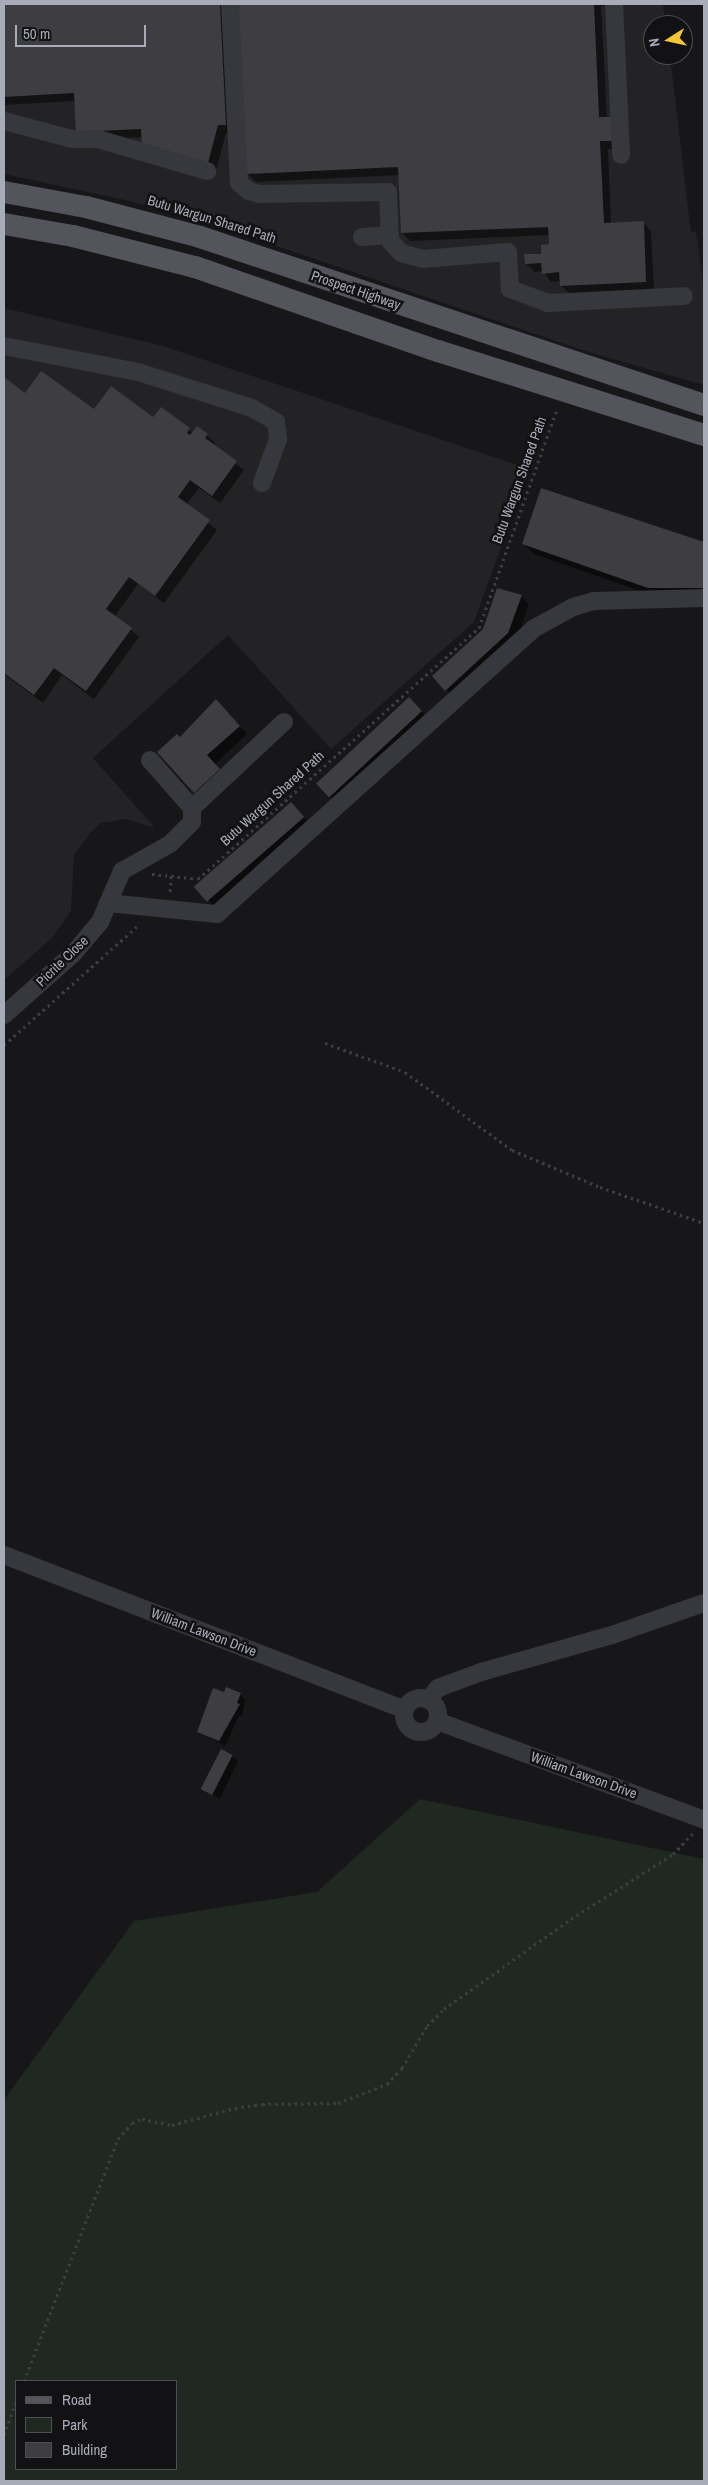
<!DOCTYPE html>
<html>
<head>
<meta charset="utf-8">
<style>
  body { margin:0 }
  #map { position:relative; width:708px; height:2485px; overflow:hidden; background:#171618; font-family:"Archivo Narrow",sans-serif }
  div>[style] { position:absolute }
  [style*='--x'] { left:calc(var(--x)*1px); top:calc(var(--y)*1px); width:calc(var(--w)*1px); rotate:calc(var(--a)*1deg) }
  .built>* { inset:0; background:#232225 }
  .green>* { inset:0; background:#202822 }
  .shadow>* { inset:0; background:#0007 }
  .building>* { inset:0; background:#3e3e42; transform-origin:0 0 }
  .path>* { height:3px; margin-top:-1.5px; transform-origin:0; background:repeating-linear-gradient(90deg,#3d3e44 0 2.5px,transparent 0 6.5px) }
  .minor>* { height:18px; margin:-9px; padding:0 9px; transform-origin:9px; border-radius:9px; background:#37383d }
  .minor>.ring { margin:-9px; padding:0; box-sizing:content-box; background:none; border:18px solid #37383d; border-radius:50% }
  .major>* { height:22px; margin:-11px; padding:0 11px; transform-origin:11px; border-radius:11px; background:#53545c }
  span { translate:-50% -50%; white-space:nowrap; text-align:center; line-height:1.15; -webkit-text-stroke:5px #121113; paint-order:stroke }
  .street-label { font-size:14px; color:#a8abb8 }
  .frame { position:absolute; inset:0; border:5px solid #a8abb8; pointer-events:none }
  .legend { position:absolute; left:15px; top:2380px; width:162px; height:90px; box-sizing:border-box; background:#121113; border:1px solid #4e4f55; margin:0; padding:6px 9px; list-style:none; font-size:15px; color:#a8abb8 }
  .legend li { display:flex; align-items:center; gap:10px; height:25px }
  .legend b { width:25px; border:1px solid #4e4f55 }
  .north { position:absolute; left:643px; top:15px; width:50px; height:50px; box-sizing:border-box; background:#121113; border:1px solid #4e4f55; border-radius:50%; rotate:260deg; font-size:14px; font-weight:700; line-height:20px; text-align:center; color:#a8abb8 }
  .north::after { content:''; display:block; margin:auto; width:18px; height:22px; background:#f2c734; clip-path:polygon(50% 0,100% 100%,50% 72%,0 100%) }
  .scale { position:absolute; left:15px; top:25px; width:131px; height:22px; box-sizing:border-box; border:2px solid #a8abb8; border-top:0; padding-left:6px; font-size:15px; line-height:18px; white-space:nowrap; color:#a8abb8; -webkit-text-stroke:4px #121113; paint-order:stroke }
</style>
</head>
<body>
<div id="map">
  <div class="built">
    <i style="clip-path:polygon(4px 4px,663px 4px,666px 25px,653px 25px,653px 55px,670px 55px,691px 233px,696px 231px,704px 290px,704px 385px,585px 351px,218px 226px,134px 202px,4px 174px)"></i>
    <i style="clip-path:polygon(4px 308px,163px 346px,529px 469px,474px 622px,331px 749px,228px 635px,93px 758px,155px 828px,126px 819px,101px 823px,92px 831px,74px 855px,71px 911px,52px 938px,4px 980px)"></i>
  </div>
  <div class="green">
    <i style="clip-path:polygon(evenodd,420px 1799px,704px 1859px,704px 2481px,4px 2481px,4px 2100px,134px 1921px,317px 1892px,420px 1799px,16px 2381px,176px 2381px,176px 2469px,16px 2469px,16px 2381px)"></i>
  </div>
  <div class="shadow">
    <i style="clip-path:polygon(4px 4px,227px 4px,233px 133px,226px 133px,216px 171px,151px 155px,143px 137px,85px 140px,75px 101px,4px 105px)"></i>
    <i style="clip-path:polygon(240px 4px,613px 4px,601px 6px,607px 118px,620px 149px,608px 149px,611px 224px,643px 222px,651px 231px,654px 290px,570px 294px,561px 286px,561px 281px,551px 282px,543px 271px,535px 272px,526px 264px,550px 246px,550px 235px,410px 241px,402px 233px,399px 175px,256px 182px,248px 174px)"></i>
    <i style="clip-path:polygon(4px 379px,25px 395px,94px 411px,154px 419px,161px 408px,193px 433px,207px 435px,215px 443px,213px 446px,244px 470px,220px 503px,199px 488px,186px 505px,217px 530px,164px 603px,138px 584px,115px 616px,139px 637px,94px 699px,62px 675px,43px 703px,4px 674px)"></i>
    <i style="clip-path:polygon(541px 489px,704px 543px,704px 598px,660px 598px,534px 554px,523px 543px)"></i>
    <i style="clip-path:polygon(521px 596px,529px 604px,516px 642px,454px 698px,434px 676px)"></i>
    <i style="clip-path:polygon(417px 706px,429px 720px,337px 803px,328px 795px)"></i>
    <i style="clip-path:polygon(224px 709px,247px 734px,215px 764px,227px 778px,203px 800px,195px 792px,180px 739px)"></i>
    <i style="clip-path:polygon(299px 812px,311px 826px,218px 910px,197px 888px)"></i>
    <i style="clip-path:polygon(224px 1694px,240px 1694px,245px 1700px,242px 1717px,239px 1716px,225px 1746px,199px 1732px)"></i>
    <i style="clip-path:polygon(232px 1756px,238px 1761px,220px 1799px,203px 1788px)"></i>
  </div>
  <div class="building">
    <i style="clip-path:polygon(4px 4px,220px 4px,226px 125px,218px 125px,208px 163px,142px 147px,141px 129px,76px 132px,74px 93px,4px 97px)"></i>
    <i style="clip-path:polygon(238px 4px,594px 4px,599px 117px,611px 117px,612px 141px,600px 141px,604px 223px,644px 221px,646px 282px,560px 286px,559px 272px,542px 274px,541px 263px,525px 264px,524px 254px,541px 254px,541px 245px,549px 244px,548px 227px,401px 233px,398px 167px,246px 174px)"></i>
    <i style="clip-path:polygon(41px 371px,94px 409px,111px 386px,153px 417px,161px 407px,190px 428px,187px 433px,190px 435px,197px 426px,208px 434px,205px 438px,237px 461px,212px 496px,190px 480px,178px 497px,210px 520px,155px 596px,129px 577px,106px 609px,132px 628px,86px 691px,54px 668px,34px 695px,4px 673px,4px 377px,25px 393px)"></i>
    <i style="clip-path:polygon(541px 488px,704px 542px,704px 588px,648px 588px,522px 544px)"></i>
    <i style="clip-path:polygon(497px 588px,522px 595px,508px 633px,445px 691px,432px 676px,483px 629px)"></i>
    <i style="left:409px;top:697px;width:19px;height:127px;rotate:47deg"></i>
    <i style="clip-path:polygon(216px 699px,240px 726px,207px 755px,220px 769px,194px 793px,157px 752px,177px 734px,180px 737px)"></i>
    <i style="left:291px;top:802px;width:20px;height:129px;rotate:49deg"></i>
    <i style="clip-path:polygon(226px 1687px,241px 1693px,237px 1703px,240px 1704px,219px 1741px,197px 1732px,213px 1688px,224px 1692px)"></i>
    <i style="left:221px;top:1749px;width:13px;height:45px;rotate:27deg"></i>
  </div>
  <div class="path">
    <i style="--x:152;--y:874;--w:19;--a:6"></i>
    <i style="--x:171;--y:876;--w:17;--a:93"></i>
    <i style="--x:171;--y:876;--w:27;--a:6"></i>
    <i style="--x:198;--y:879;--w:377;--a:-41.8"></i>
    <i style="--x:479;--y:628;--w:232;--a:-70.4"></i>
    <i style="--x:325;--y:1043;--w:85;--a:19.9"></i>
    <i style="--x:405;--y:1072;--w:132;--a:36.1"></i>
    <i style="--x:512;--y:1150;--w:95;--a:22.8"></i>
    <i style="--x:600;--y:1187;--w:110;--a:19.1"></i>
    <i style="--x:4;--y:1045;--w:182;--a:-41.7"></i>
    <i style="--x:24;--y:2381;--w:260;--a:-68.8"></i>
    <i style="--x:118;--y:2139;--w:21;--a:-49"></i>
    <i style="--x:132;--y:2123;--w:11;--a:-22"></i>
    <i style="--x:142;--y:2119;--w:31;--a:11"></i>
    <i style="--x:172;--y:2125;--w:65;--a:-15.1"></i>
    <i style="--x:235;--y:2108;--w:27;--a:-8"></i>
    <i style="--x:262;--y:2104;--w:76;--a:-0.8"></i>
    <i style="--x:338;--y:2103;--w:53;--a:-21.2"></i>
    <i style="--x:387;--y:2084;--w:22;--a:-47"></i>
    <i style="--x:402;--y:2068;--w:49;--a:-59.2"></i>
    <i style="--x:427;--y:2026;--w:24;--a:-45"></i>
    <i style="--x:444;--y:2009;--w:156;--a:-35.3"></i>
    <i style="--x:571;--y:1919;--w:121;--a:-32.5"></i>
    <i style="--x:673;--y:1854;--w:29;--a:-46"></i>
    <i style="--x:4;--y:2435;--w:35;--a:-70"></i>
  </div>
  <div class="minor">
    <i style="--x:230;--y:4;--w:179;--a:87.1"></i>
    <i style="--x:239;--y:183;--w:13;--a:39"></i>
    <i style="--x:249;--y:191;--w:10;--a:17"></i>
    <i style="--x:259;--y:194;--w:129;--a:-0.9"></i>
    <i style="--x:388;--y:192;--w:49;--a:87.7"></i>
    <i style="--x:390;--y:241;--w:16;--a:47"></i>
    <i style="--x:401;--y:253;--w:23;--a:15"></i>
    <i style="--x:423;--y:259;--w:85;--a:-4.7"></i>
    <i style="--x:508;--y:252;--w:37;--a:87"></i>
    <i style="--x:510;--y:289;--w:40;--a:20.2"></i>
    <i style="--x:548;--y:303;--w:136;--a:-2.9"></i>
    <i style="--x:614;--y:4;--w:151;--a:87.3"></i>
    <i style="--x:4;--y:121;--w:70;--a:14.8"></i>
    <i style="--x:72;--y:139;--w:26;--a:0"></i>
    <i style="--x:98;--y:139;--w:114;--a:16.4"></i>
    <i style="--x:362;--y:237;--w:28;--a:-4"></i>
    <i style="--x:4;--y:346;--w:136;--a:11"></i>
    <i style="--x:138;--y:372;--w:120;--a:17.5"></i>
    <i style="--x:252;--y:408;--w:28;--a:30"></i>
    <i style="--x:276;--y:422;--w:17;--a:83"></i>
    <i style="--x:278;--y:439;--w:47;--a:110"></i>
    <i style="--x:150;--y:760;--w:64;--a:48.8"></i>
    <i style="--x:108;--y:903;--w:110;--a:5.8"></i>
    <i style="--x:217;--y:914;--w:426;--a:-42"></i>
    <i style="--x:533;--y:629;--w:46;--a:-28.8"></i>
    <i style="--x:573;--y:607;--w:22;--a:-16"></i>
    <i style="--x:594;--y:601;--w:110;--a:-1.6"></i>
    <i style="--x:4;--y:1015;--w:92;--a:-41.5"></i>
    <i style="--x:73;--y:954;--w:42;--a:-49.8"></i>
    <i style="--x:100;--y:922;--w:56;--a:-66.7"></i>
    <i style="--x:122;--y:871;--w:55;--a:-29.4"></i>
    <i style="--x:170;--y:844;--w:31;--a:-45"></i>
    <i style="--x:192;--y:822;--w:14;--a:-90"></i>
    <i style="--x:192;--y:808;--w:126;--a:-43.1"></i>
    <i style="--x:4;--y:1555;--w:430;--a:21.1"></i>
    <i class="ring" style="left:404px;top:1698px;width:16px;height:16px"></i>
    <i style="--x:428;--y:1700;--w:16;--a:-50"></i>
    <i style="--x:438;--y:1688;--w:46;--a:-20.4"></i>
    <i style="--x:481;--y:1672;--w:136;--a:-15.8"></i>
    <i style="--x:612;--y:1635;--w:97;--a:-19.2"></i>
    <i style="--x:437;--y:1721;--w:285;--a:20.3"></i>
  </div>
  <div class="major">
    <i style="--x:4;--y:192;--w:83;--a:10.4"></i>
    <i style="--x:86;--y:207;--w:118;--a:14.7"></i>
    <i style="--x:200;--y:237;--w:531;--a:18.43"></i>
    <i style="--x:4;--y:224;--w:70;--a:9.9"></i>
    <i style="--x:73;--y:236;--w:126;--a:14.3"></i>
    <i style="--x:195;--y:267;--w:257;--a:19.1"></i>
    <i style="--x:438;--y:351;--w:279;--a:17.5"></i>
  </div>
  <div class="street-label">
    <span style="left:212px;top:219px;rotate:17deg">Butu Wargun Shared Path</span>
    <span style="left:356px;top:290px;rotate:19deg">Prospect Highway</span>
    <span style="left:519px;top:480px;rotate:-70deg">Butu Wargun Shared Path</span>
    <span style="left:272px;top:798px;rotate:-42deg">Butu Wargun Shared Path</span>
    <span style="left:62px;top:961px;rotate:-44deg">Picrite Close</span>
    <span style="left:204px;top:1632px;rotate:21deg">William Lawson Drive</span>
    <span style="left:584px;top:1775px;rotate:20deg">William Lawson Drive</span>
  </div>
  <div class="frame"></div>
  <ul class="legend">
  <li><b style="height:6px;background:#53545c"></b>Road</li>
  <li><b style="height:14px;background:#202822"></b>Park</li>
  <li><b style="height:14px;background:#3e3e42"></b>Building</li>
  </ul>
  <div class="north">N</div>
  <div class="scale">50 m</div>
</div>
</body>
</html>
